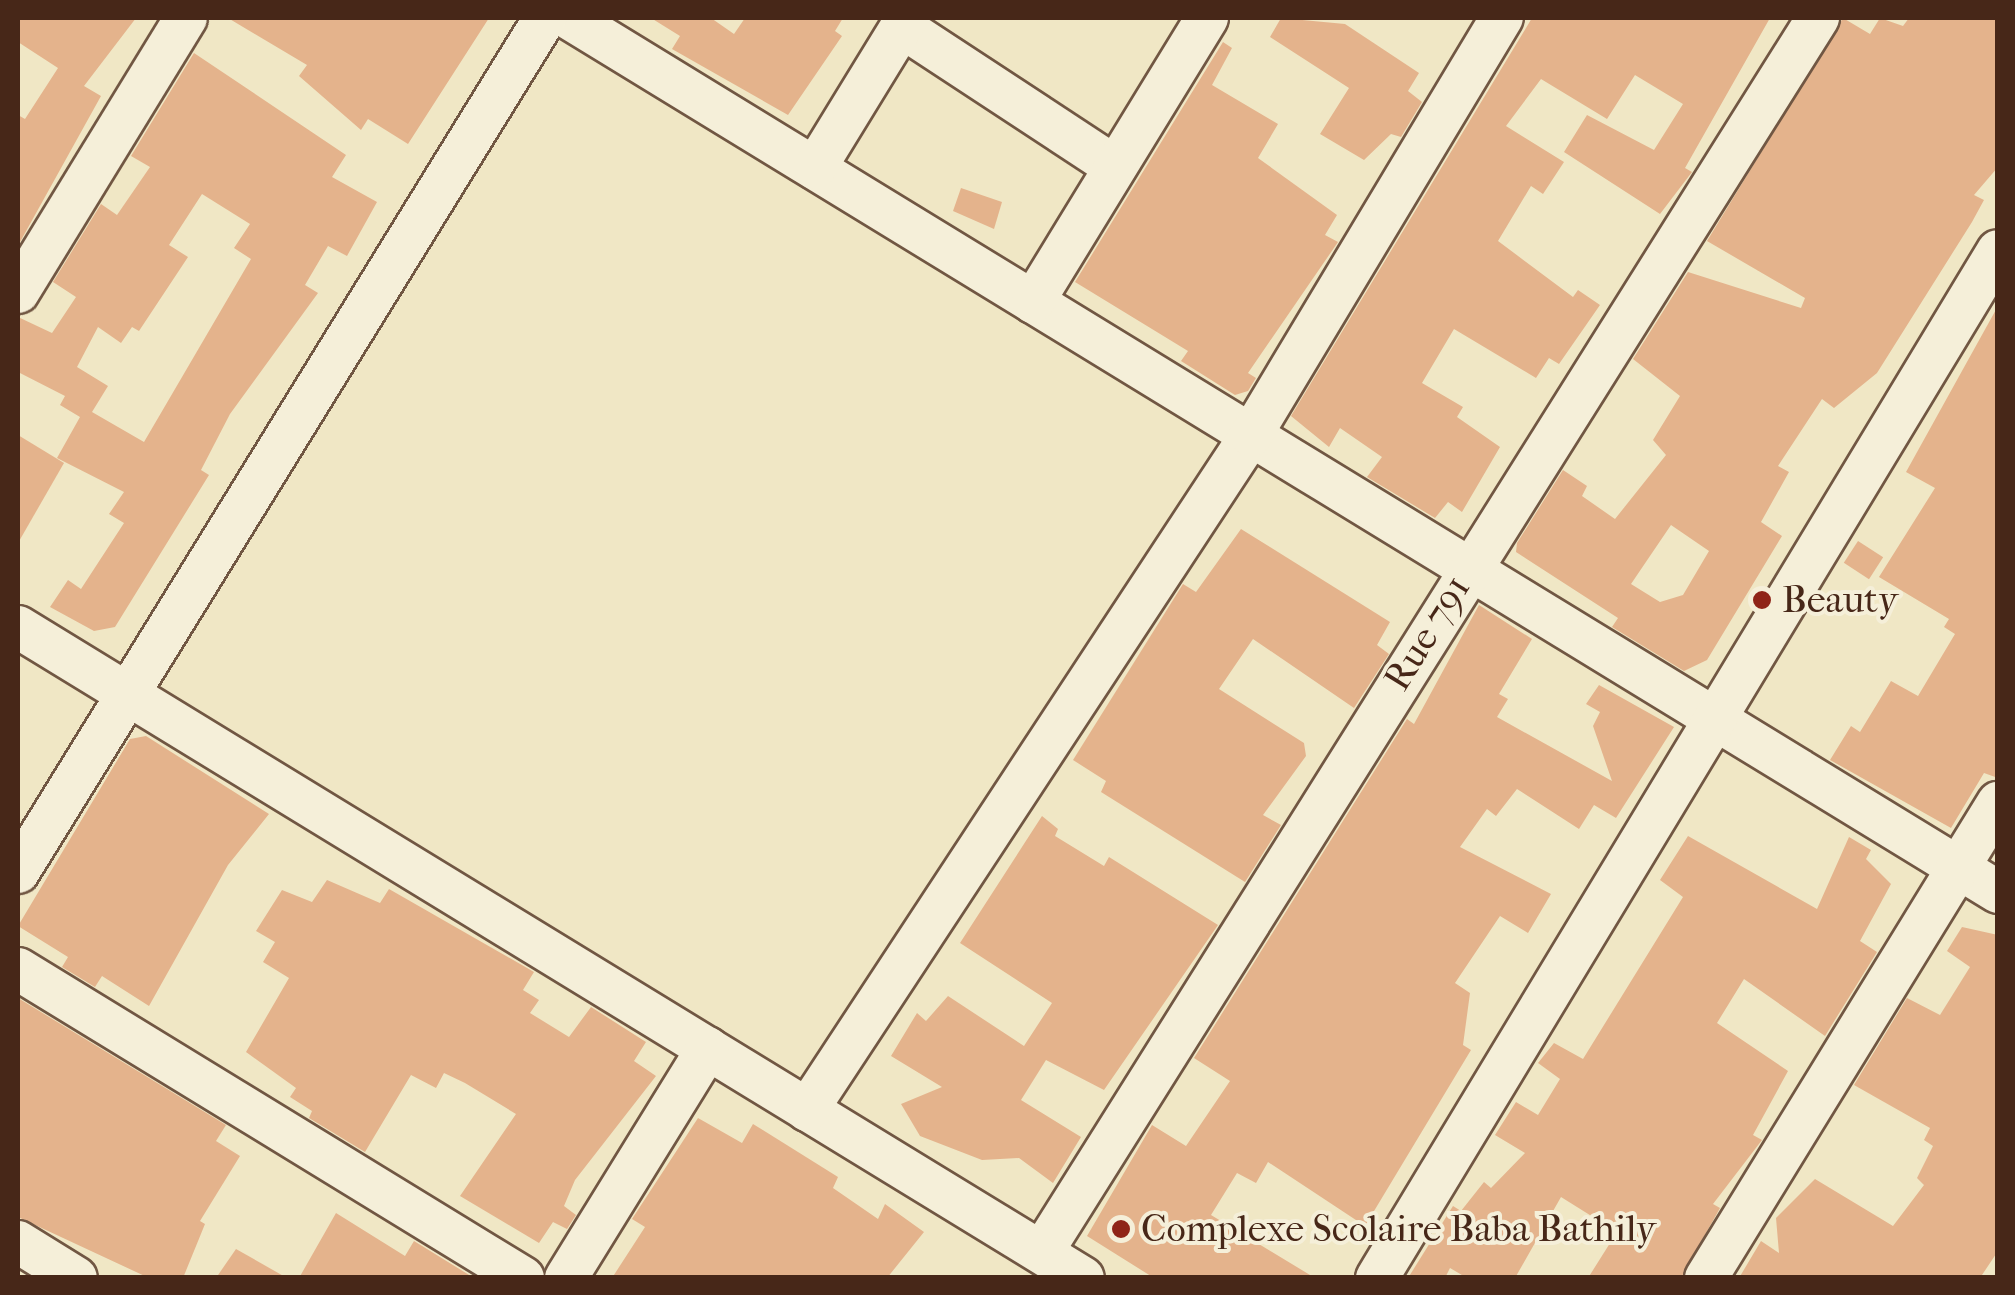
<!DOCTYPE html>
<html>
<head>
<meta charset="utf-8">
<style>
  body { margin:0 }
  #map { position:relative; width:2015px; height:1295px; overflow:hidden; background:#f0e7c5; font-family:"IM FELL French Canon",serif }
  div>[style] { position:absolute }
  [style*='--x'] { left:calc(var(--x)*1px); top:calc(var(--y)*1px); width:calc(var(--w)*1px); rotate:calc(var(--a)*1deg) }
  .building>* { inset:0; background:#e4b38c; transform-origin:0 0 }
  .roads { filter:drop-shadow(2px 0 #715743) drop-shadow(-2px 0 #715743) drop-shadow(0 2px #715743) drop-shadow(0 -2px #715743) }
  .minor>* { height:42px; margin:-21px; padding:0 21px; transform-origin:21px; border-radius:21px; background:#f5efd9 }
  .dots>* { width:28px; height:28px; translate:-50% -50%; box-sizing:border-box; border:5px solid #f5efd9; border-radius:50% }
  span { translate:-50% -50%; white-space:nowrap; text-align:center; line-height:1.15; -webkit-text-stroke:8px #f5efd9; paint-order:stroke }
  .poi-label { font-size:38px; color:#472718 }
  .left { translate:0 -50%; text-align:left }
  .street-label { font-size:38px; color:#472718 }
  .frame { position:absolute; inset:0; border:20px solid #472718; pointer-events:none }
</style>
</head>
<body>
<div id="map">
  <div class="building">
    <i style="clip-path:polygon(18px 18px,136px 18px,84px 86px,101px 96px,20px 242px,18px 115px,25px 119px,58px 68px,18px 42px)"></i>
    <i style="clip-path:polygon(228px 18px,489px 18px,408px 144px,368px 119px,361px 130px,299px 76px,307px 65px)"></i>
    <i style="clip-path:polygon(651px 18px,711px 18px,734px 34px,745px 18px,843px 18px,835px 31px,842px 36px,788px 115px,672px 49px,680px 36px)"></i>
    <i style="clip-path:polygon(1281px 18px,1345px 24px,1419px 73px,1408px 91px,1422px 102px,1401px 137px,1391px 134px,1364px 160px,1320px 134px,1349px 88px,1270px 37px)"></i>
    <i style="clip-path:polygon(1532px 18px,1770px 18px,1685px 168px,1692px 172px,1660px 214px,1564px 152px,1587px 115px,1654px 150px,1683px 104px,1635px 75px,1607px 119px,1541px 79px,1506px 126px,1564px 162px,1543px 194px,1531px 186px,1498px 241px,1573px 297px,1578px 290px,1600px 305px,1559px 364px,1549px 358px,1536px 378px,1454px 329px,1422px 383px,1463px 407px,1457px 417px,1500px 447px,1462px 512px,1448px 502px,1435px 518px,1367px 477px,1382px 457px,1340px 428px,1329px 447px,1291px 416px)"></i>
    <i style="clip-path:polygon(evenodd,1843px 18px,1870px 34px,1880px 18px,1903px 26px,1909px 18px,1998px 18px,1998px 167px,1974px 195px,1984px 200px,1972px 222px,1877px 373px,1834px 408px,1822px 399px,1778px 466px,1789px 472px,1761px 522px,1782px 536px,1707px 660px,1684px 671px,1612px 627px,1618px 618px,1516px 552px,1517px 543px,1563px 470px,1587px 486px,1582px 496px,1615px 519px,1666px 455px,1653px 440px,1680px 396px,1633px 359px,1688px 272px,1801px 308px,1805px 298px,1707px 241px,1843px 18px,1671px 525px,1709px 551px,1683px 595px,1660px 602px,1631px 584px,1671px 525px)"></i>
    <i style="clip-path:polygon(1223px 42px,1232px 48px,1212px 85px,1278px 124px,1258px 158px,1337px 215px,1325px 235px,1338px 242px,1248px 373px,1256px 378px,1248px 391px,1235px 395px,1181px 361px,1188px 351px,1075px 282px)"></i>
    <i style="clip-path:polygon(evenodd,194px 53px,346px 155px,332px 177px,377px 202px,347px 256px,328px 246px,305px 285px,318px 293px,230px 414px,201px 470px,209px 475px,115px 627px,94px 631px,50px 607px,68px 580px,81px 589px,124px 523px,109px 514px,124px 492px,57px 458px,80px 417px,60px 405px,65px 396px,18px 372px,18px 317px,52px 333px,76px 297px,53px 282px,101px 204px,117px 215px,150px 167px,131px 156px,194px 53px,202px 194px,250px 224px,234px 248px,251px 259px,144px 442px,92px 412px,108px 386px,77px 367px,98px 327px,121px 343px,132px 327px,139px 331px,188px 257px,169px 245px,202px 194px)"></i>
    <i style="clip-path:polygon(961px 188px,1002px 202px,994px 229px,953px 211px)"></i>
    <i style="clip-path:polygon(1998px 306px,1998px 778px,1984px 773px,1951px 828px,1830px 760px,1851px 726px,1860px 732px,1891px 681px,1918px 696px,1955px 634px,1944px 627px,1949px 619px,1879px 577px,1935px 488px,1906px 472px)"></i>
    <i style="clip-path:polygon(18px 435px,64px 463px,18px 543px)"></i>
    <i style="clip-path:polygon(1241px 529px,1390px 622px,1377px 645px,1389px 654px,1354px 708px,1253px 639px,1219px 689px,1304px 743px,1306px 756px,1263px 815px,1281px 825px,1245px 882px,1101px 792px,1106px 781px,1073px 760px,1183px 584px,1196px 592px)"></i>
    <i style="left:1858px;top:541px;width:30px;height:26px;rotate:33deg"></i>
    <i style="clip-path:polygon(1479px 605px,1532px 639px,1499px 694px,1508px 699px,1497px 717px,1612px 781px,1593px 726px,1600px 712px,1586px 704px,1599px 685px,1674px 727px,1616px 818px,1594px 805px,1579px 829px,1517px 789px,1496px 816px,1487px 809px,1460px 847px,1551px 894px,1528px 933px,1500px 916px,1455px 983px,1470px 993px,1463px 1045px,1471px 1050px,1365px 1226px,1268px 1162px,1256px 1183px,1237px 1173px,1211px 1215px,1315px 1278px,1154px 1278px,1087px 1236px,1152px 1125px,1186px 1146px,1230px 1081px,1194px 1058px,1407px 719px,1414px 724px)"></i>
    <i style="clip-path:polygon(146px 736px,269px 814px,228px 865px,149px 1006px,102px 976px,95px 987px,62px 967px,68px 957px,18px 926px,130px 739px)"></i>
    <i style="clip-path:polygon(1042px 816px,1058px 829px,1055px 836px,1104px 866px,1109px 857px,1218px 925px,1104px 1090px,1046px 1060px,1021px 1100px,1081px 1137px,1053px 1183px,1019px 1158px,982px 1160px,920px 1136px,901px 1104px,942px 1087px,891px 1056px,917px 1013px,926px 1021px,948px 996px,1024px 1046px,1052px 1003px,960px 943px)"></i>
    <i style="clip-path:polygon(1688px 836px,1817px 909px,1849px 837px,1871px 850px,1866px 859px,1891px 884px,1860px 941px,1877px 952px,1825px 1036px,1744px 979px,1717px 1023px,1788px 1071px,1753px 1135px,1762px 1140px,1713px 1204px,1720px 1208px,1681px 1278px,1588px 1278px,1617px 1232px,1561px 1197px,1515px 1278px,1467px 1278px,1450px 1268px,1445px 1278px,1408px 1278px,1453px 1206px,1461px 1211px,1484px 1182px,1491px 1188px,1525px 1153px,1495px 1135px,1516px 1102px,1538px 1115px,1560px 1079px,1538px 1063px,1554px 1043px,1583px 1059px,1683px 897px,1660px 880px)"></i>
    <i style="clip-path:polygon(327px 880px,380px 903px,389px 889px,534px 972px,523px 990px,539px 1000px,530px 1013px,569px 1037px,591px 1007px,646px 1042px,634px 1061px,656px 1076px,575px 1180px,564px 1206px,576px 1215px,567px 1229px,553px 1222px,539px 1243px,460px 1196px,516px 1114px,465px 1083px,444px 1073px,436px 1088px,411px 1075px,365px 1152px,309px 1118px,312px 1111px,290px 1097px,296px 1088px,246px 1052px,289px 978px,263px 962px,275px 942px,256px 931px,282px 890px,312px 902px)"></i>
    <i style="clip-path:polygon(1962px 927px,1998px 935px,1998px 1251px,1980px 1278px,1739px 1278px,1761px 1241px,1779px 1253px,1776px 1218px,1815px 1179px,1893px 1226px,1924px 1185px,1917px 1178px,1933px 1146px,1924px 1140px,1930px 1128px,1854px 1085px,1907px 998px,1940px 1015px,1970px 967px,1947px 951px)"></i>
    <i style="clip-path:polygon(18px 998px,226px 1125px,216px 1141px,240px 1156px,200px 1221px,205px 1224px,183px 1278px,149px 1278px,18px 1217px)"></i>
    <i style="clip-path:polygon(698px 1118px,742px 1143px,753px 1124px,838px 1177px,833px 1188px,878px 1219px,885px 1204px,924px 1232px,887px 1278px,612px 1278px,645px 1227px,632px 1219px)"></i>
    <i style="clip-path:polygon(336px 1213px,405px 1256px,414px 1241px,474px 1278px,299px 1278px)"></i>
    <i style="clip-path:polygon(236px 1249px,287px 1278px,216px 1278px)"></i>
  </div>
  <div class="roads">
    <div class="minor">
      <i style="--x:569;--y:18;--w:1675;--a:31.45"></i>
      <i style="--x:902;--y:27;--w:255;--a:33.3"></i>
      <i style="--x:815;--y:168;--w:176;--a:-58.5"></i>
      <i style="--x:18;--y:292;--w:321;--a:-58.5"></i>
      <i style="--x:1033;--y:302;--w:333;--a:-58.5"></i>
      <i style="--x:18;--y:627;--w:1248;--a:31.44"></i>
      <i style="--x:18;--y:872;--w:1004;--a:-58.32"></i>
      <i style="--x:18;--y:969;--w:592;--a:31.46"></i>
      <i style="--x:807;--y:1110;--w:808;--a:-56.66"></i>
      <i style="--x:1251;--y:435;--w:487;--a:-59"></i>
      <i style="--x:18;--y:1242;--w:68;--a:31.8"></i>
      <i style="--x:1042;--y:1252;--w:1458;--a:-57.84"></i>
      <i style="--x:566;--y:1278;--w:270;--a:-58.3"></i>
      <i style="--x:1377;--y:1278;--w:1200;--a:-58.84"></i>
      <i style="--x:1706;--y:1278;--w:558;--a:-58.42"></i>
    </div>
  </div>
  <div class="dots">
    <i style="left:1762px;top:600px;background:#8f2418"></i>
    <i style="left:1121px;top:1229px;background:#8f2418"></i>
  </div>
  <div class="poi-label">
    <span class="left" style="left:1782px;top:600px">Beauty</span>
    <span class="left" style="left:1141px;top:1229px">Complexe Scolaire Baba Bathily</span>
  </div>
  <div class="street-label">
    <span style="left:1427px;top:633px;rotate:-58deg">Rue 791</span>
  </div>
  <div class="frame"></div>
</div>
</body>
</html>
